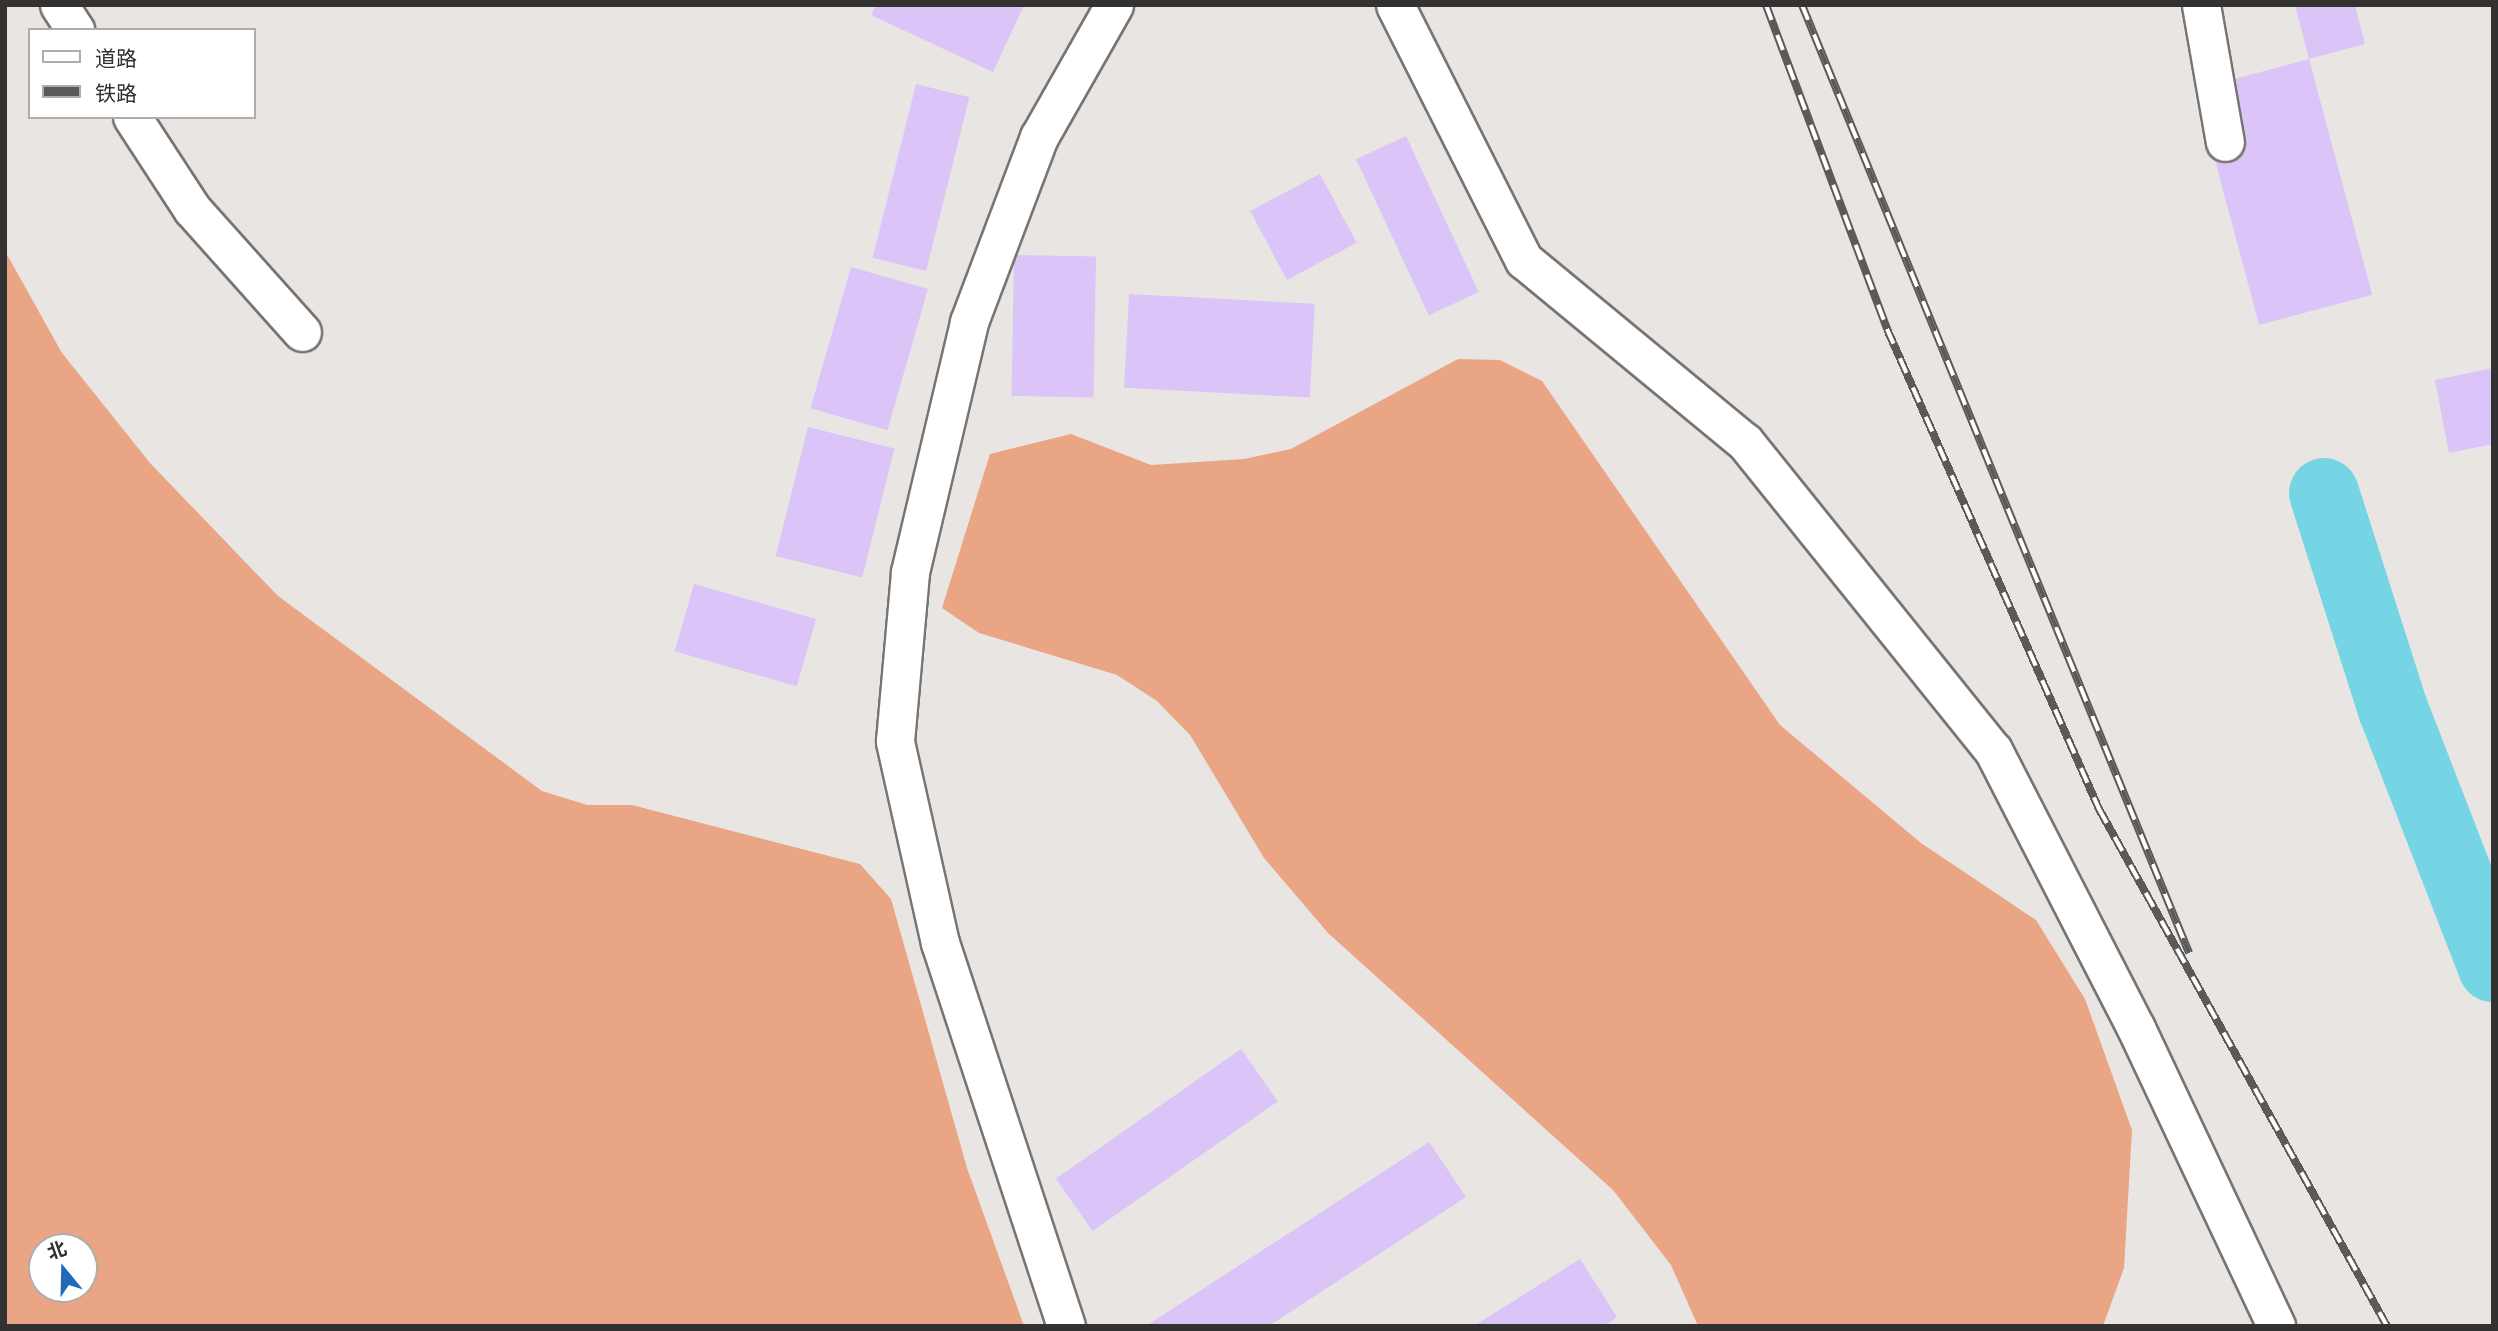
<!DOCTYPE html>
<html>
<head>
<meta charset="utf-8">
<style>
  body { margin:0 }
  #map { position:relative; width:2498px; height:1331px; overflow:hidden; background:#e9e5e3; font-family:Raleway,"Noto Sans SC",sans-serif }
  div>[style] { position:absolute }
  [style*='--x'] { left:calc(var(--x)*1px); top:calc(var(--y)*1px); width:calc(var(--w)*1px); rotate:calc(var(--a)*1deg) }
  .forest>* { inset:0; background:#eaa684 }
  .river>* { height:70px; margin:-35px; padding:0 35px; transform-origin:35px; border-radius:35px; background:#75d5e4 }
  .building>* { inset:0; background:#dac4f8; transform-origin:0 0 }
  .roads { filter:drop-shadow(2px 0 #787472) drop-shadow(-2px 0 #787472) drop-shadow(0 2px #787472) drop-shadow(0 -2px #787472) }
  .street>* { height:37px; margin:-18.5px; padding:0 18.5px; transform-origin:18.5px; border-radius:18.5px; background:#fff }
  .rail>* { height:8px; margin-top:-4px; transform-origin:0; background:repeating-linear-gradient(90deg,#fff 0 16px,#5c5a59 0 32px); box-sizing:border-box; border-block:2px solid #5c5a59 }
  span { translate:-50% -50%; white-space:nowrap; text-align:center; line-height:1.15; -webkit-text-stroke:5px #fff; paint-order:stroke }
  .frame { position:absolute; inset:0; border:7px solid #343231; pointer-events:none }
  .legend { position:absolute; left:28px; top:28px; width:228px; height:91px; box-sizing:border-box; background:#fff; border:2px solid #aeadad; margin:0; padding:9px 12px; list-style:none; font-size:21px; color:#343231 }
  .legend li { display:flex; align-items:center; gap:14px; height:35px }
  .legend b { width:35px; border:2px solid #aeadad }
  .north { position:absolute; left:28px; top:1233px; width:70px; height:70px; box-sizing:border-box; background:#fff; border:2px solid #aeadad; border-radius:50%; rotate:341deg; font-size:19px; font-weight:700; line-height:28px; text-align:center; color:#343231 }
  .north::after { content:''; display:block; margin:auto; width:24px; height:32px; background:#2369b9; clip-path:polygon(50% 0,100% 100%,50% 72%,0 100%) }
</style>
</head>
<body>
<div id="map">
  <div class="forest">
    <i style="clip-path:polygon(evenodd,5px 251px,62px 353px,150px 463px,278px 596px,542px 791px,587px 805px,632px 805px,860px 864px,891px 899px,967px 1168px,1024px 1326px,5px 1326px,5px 251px,42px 1247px,84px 1247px,84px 1289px,42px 1289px,42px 1247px)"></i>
    <i style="clip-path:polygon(1458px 359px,1500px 360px,1542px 381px,1780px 725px,1921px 843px,2036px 920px,2085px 999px,2132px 1130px,2124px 1268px,2103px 1326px,1698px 1326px,1671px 1265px,1613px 1190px,1328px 933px,1264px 858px,1190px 735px,1157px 701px,1117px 675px,979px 633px,942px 608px,990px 454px,1071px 434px,1151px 465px,1244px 459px,1291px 449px)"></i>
  </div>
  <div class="river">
    <i style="--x:2324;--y:493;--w:227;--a:72.3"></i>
    <i style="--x:2393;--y:709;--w:277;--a:68.8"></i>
  </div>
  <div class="building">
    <i style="clip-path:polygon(876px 5px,1024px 5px,993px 72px,871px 15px)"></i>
    <i style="clip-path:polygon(2295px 5px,2355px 5px,2365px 44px,2309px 59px)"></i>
    <i style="left:2309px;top:59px;width:244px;height:117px;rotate:75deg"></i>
    <i style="left:916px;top:84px;width:55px;height:179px;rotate:14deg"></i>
    <i style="left:1406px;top:136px;width:172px;height:55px;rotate:65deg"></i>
    <i style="left:1320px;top:174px;width:78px;height:79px;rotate:62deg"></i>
    <i style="left:1014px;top:255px;width:82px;height:141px;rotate:1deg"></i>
    <i style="left:851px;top:267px;width:80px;height:147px;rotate:16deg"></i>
    <i style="left:1129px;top:294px;width:186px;height:94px;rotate:3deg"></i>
    <i style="clip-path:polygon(2493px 368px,2493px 444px,2449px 453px,2435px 380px)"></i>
    <i style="left:808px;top:427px;width:89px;height:133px;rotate:14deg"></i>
    <i style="left:694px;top:584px;width:127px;height:70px;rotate:16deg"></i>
    <i style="left:1241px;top:1049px;width:64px;height:226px;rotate:55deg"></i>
    <i style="clip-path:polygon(1429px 1142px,1466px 1197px,1269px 1326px,1146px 1326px)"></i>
    <i style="clip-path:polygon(1580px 1259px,1617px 1317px,1604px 1326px,1474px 1326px)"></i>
  </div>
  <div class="roads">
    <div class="street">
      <i style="--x:59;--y:5;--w:30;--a:57"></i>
      <i style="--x:1395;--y:5;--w:286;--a:63.2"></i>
      <i style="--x:1524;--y:260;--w:286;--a:39.5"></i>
      <i style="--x:1745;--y:442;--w:395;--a:51.2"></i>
      <i style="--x:1993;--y:750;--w:313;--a:62.8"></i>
      <i style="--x:2136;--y:1028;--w:329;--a:64.8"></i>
      <i style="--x:2201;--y:5;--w:139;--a:80.1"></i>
      <i style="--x:132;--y:117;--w:110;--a:56.9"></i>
      <i style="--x:192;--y:209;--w:165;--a:48.2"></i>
      <i style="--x:1066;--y:1326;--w:403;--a:-108.2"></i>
      <i style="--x:940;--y:943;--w:207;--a:-102.6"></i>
      <i style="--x:895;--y:741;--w:170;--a:-84.9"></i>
      <i style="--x:910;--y:572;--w:257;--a:-76.7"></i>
      <i style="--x:969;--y:322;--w:198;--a:-69.3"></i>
      <i style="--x:1039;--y:137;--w:152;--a:-60.4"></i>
    </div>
  </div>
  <div class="rail">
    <i style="--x:1766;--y:5;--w:346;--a:69.5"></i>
    <i style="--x:1887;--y:329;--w:525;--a:66.17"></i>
    <i style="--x:2099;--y:809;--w:592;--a:60.88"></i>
    <i style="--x:1802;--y:5;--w:1024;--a:67.79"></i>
  </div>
  <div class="frame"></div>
  <ul class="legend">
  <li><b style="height:9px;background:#fff"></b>道路</li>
  <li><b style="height:9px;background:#5c5a59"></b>铁路</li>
  </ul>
  <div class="north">北</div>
</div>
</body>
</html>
